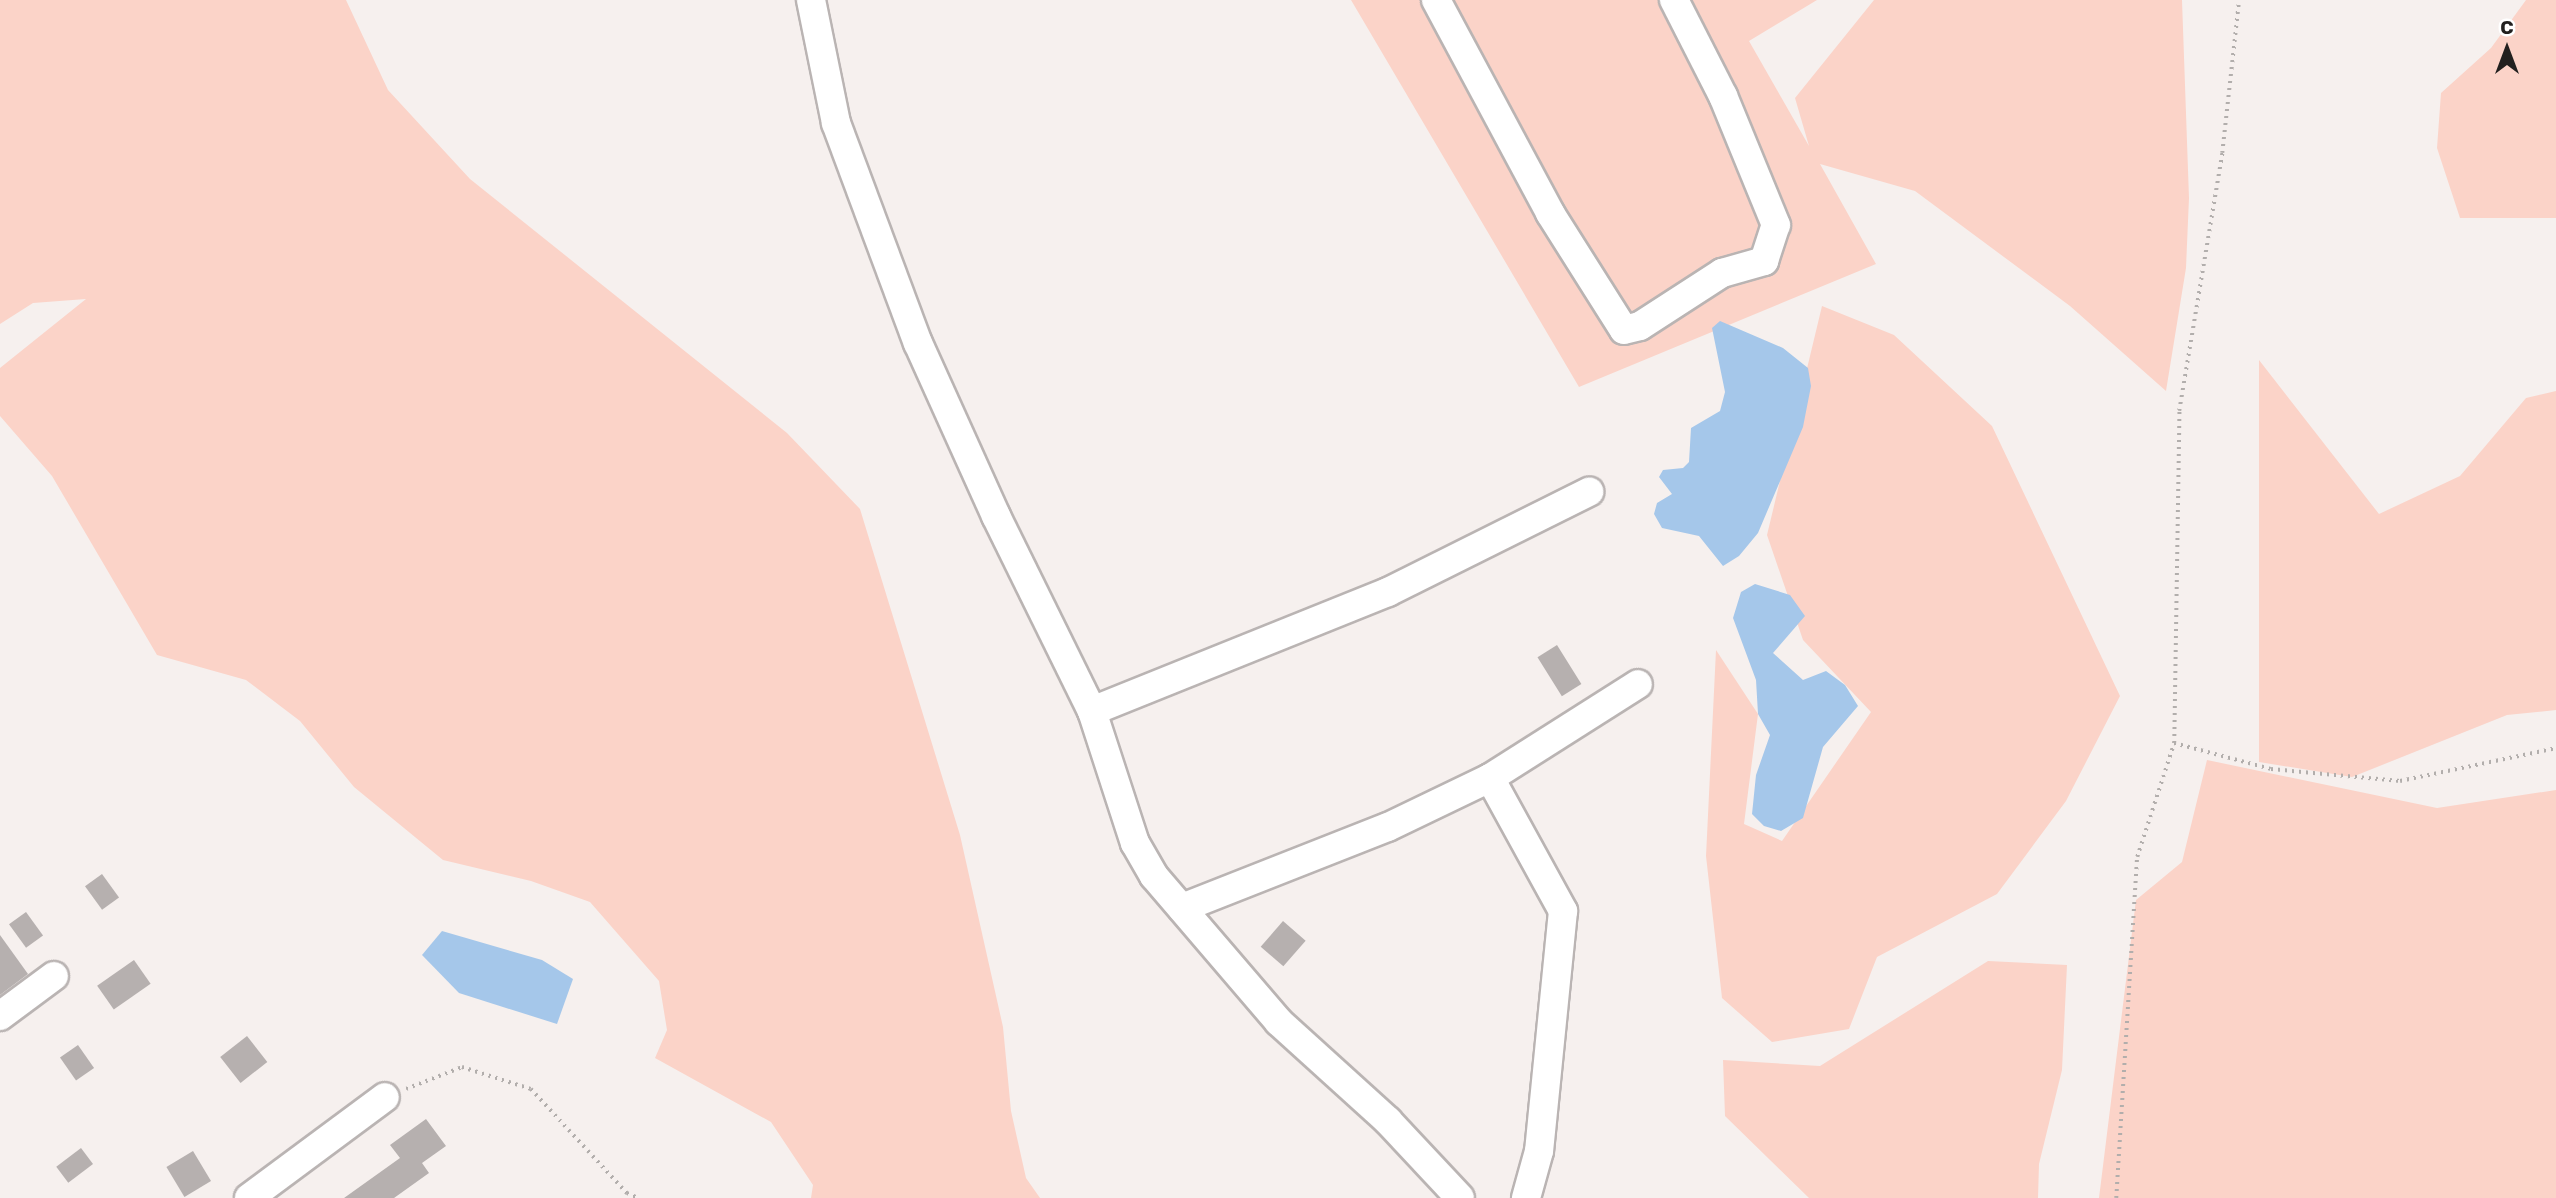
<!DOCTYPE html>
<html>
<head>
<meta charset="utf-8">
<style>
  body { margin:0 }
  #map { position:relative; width:2556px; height:1198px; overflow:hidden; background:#f6f0ee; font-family:Rubik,sans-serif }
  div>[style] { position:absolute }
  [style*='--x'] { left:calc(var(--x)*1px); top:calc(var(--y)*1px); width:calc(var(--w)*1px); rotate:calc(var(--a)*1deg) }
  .green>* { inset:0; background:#fbd3c8 }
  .water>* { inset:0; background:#a5c7ea }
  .building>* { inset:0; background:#b6b0af; transform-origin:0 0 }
  .path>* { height:3.5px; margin-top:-1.75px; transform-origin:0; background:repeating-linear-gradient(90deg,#b2aeac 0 2px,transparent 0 7px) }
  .roads { filter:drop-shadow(2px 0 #bab4b3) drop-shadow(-2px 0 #bab4b3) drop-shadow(0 2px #bab4b3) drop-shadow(0 -2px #bab4b3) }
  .minor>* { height:28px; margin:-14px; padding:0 14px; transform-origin:14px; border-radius:14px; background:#fff }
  span { translate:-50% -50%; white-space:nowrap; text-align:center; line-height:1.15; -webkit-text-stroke:5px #fff; paint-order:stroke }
  .north { position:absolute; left:2472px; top:14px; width:70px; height:70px; -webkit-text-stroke:5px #fff; paint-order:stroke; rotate:0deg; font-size:19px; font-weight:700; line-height:28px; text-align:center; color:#22201f }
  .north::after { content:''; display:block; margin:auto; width:24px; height:32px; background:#22201f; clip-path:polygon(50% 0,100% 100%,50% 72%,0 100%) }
</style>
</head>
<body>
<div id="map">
  <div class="green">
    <i style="clip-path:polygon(0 0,346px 0,388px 90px,470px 179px,787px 433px,860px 509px,960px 835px,1003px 1027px,1011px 1111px,1026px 1178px,1040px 1198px,811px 1198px,813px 1185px,771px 1122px,655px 1058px,667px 1030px,659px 981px,590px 902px,531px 881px,443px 860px,354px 787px,300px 721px,246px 680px,157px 655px,52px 476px,0 416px,0 368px,86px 299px,33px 303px,0 324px)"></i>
    <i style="clip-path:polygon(1351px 0,1817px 0,1749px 41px,1809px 146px,1795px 98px,1874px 0,2182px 0,2189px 198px,2186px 268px,2166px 391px,2070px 306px,1915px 191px,1820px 164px,1876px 264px,1579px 387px)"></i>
    <i style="clip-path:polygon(2526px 0,2556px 0,2556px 218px,2460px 218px,2437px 148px,2441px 93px,2491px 48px)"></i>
    <i style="clip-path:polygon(1822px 306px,1894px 335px,1992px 426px,2120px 696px,2066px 801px,1997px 894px,1877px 957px,1849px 1029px,1772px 1042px,1722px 998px,1706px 856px,1716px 650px,1758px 714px,1744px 824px,1782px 841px,1871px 712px,1803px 640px,1767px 535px)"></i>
    <i style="clip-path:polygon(2259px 360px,2379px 514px,2460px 476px,2526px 398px,2556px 391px,2556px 710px,2507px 715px,2352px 777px,2259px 762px)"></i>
    <i style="clip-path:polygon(2207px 760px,2437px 808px,2556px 790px,2556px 1198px,2099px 1198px,2136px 900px,2182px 862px)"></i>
    <i style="clip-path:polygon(1988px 961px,2067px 965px,2062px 1070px,2039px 1164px,2038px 1198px,1809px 1198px,1725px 1116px,1723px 1060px,1820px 1066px)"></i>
  </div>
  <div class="water">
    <i style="clip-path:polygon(1720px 321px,1783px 348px,1808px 368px,1811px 386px,1803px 427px,1758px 533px,1739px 556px,1723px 566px,1699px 536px,1662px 528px,1654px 514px,1657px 503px,1672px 494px,1659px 477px,1663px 470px,1683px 468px,1689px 462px,1691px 428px,1720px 411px,1725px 392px,1712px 328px)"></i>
    <i style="clip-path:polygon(1755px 584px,1790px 595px,1805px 616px,1773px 653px,1803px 680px,1826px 671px,1845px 685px,1858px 706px,1823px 747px,1803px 818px,1781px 831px,1764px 826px,1752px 814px,1756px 775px,1770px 735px,1758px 714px,1756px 680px,1733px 618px,1741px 592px)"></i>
    <i style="clip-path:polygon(442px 931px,542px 960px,573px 979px,557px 1024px,459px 993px,422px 955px)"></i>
  </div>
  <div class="building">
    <i style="left:1557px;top:645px;width:46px;height:23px;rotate:58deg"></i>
    <i style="left:102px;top:874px;width:29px;height:21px;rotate:54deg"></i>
    <i style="left:26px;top:912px;width:29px;height:21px;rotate:54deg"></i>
    <i style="left:1283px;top:921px;width:30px;height:34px;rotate:41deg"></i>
    <i style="clip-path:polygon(0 935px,28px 974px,0 995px)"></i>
    <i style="left:134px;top:960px;width:29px;height:45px;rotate:55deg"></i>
    <i style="left:247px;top:1036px;width:33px;height:34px;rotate:52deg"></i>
    <i style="left:78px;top:1045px;width:28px;height:22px;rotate:55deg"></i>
    <i style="clip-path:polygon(426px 1119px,446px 1146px,422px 1163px,429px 1173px,394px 1198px,344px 1198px,400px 1158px,390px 1145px)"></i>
    <i style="left:81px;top:1148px;width:20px;height:31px;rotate:53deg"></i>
    <i style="left:193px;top:1151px;width:35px;height:31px;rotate:59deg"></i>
  </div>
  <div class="path">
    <i style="--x:2174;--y:743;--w:100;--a:15"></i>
    <i style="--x:2271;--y:769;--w:130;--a:5.3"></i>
    <i style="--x:2400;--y:781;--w:159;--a:-11.9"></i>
    <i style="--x:406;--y:1089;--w:60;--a:-21.4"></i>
    <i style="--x:462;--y:1067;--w:72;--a:17.7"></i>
    <i style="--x:531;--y:1089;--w:142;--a:47.3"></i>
    <i style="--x:627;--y:1193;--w:12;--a:24"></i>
    <i style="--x:2116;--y:1198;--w:342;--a:-86.5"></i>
    <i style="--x:2137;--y:857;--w:120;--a:-72"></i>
    <i style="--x:2174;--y:743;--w:332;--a:-89.1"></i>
    <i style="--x:2179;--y:411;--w:262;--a:-80.5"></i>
    <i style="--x:2222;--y:153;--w:154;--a:-83.7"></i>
  </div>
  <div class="roads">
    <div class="minor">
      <i style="--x:811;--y:0;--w:126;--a:78.5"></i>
      <i style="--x:836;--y:123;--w:235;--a:69.6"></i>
      <i style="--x:918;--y:343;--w:190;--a:65.7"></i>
      <i style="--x:996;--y:516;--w:217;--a:63.8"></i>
      <i style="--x:1092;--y:711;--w:139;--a:72"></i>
      <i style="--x:1135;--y:843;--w:38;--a:60"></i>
      <i style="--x:1154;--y:876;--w:192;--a:49.4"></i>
      <i style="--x:1279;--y:1022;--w:147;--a:42.2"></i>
      <i style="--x:1388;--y:1121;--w:105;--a:46.9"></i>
      <i style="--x:1436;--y:0;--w:242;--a:61.8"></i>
      <i style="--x:1550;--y:213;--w:138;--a:57.7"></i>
      <i style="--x:1624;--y:330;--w:16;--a:-14"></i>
      <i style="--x:1640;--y:326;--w:98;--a:-32.9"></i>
      <i style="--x:1722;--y:273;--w:44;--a:-15.9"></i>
      <i style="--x:1764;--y:261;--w:38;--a:-72"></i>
      <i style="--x:1776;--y:225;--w:139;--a:-112.3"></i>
      <i style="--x:1723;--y:96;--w:108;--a:-117"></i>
      <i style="--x:1092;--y:711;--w:319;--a:-21.9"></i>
      <i style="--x:1388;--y:592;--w:225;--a:-26.5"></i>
      <i style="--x:1490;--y:778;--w:152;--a:61.2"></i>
      <i style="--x:1563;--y:911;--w:241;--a:95.7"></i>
      <i style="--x:1539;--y:1151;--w:49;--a:105.5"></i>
      <i style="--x:1182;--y:908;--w:221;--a:-21.5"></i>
      <i style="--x:1388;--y:827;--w:113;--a:-25.7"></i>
      <i style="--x:1490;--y:778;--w:175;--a:-32.4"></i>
      <i style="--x:0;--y:1016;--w:67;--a:-36.5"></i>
      <i style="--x:249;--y:1198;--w:169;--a:-36.6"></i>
    </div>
  </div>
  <div class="north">С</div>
</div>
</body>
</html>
